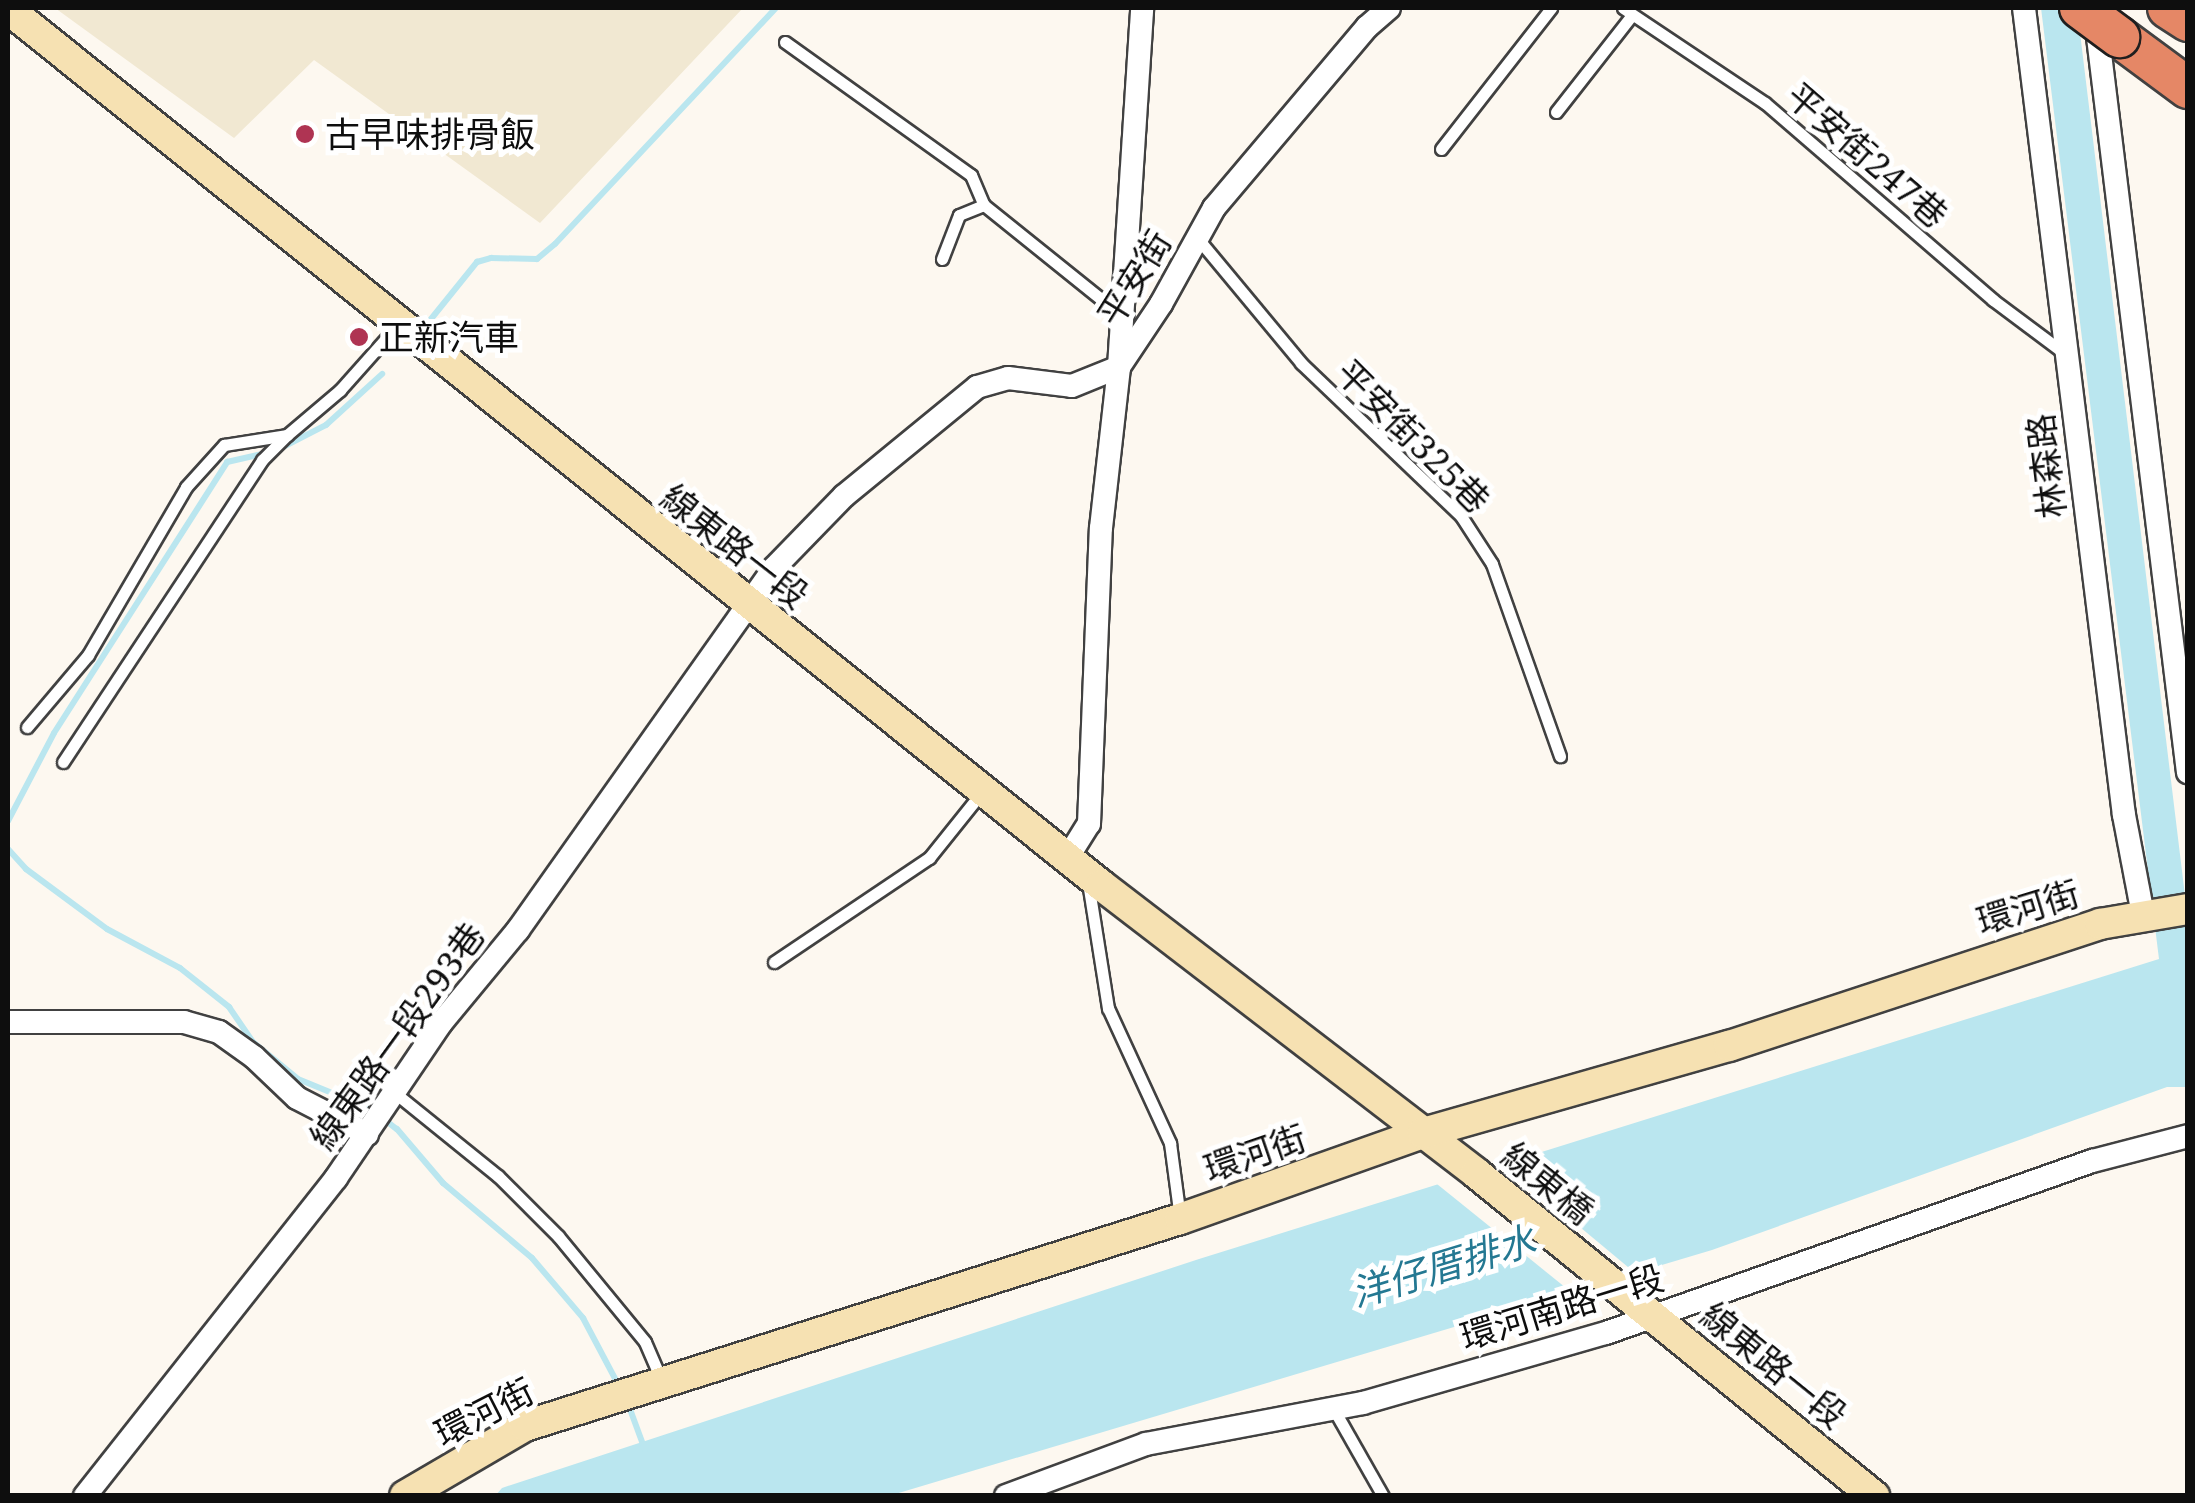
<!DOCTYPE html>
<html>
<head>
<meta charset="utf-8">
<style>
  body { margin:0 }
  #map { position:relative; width:2195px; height:1503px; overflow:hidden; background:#fdf8f0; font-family:"Noto Serif","Noto Sans TC",serif }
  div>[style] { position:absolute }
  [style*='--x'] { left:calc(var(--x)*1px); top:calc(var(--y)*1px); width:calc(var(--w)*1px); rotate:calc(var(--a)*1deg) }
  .farmland>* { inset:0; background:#f1e8d2 }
  .water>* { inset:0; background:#bae6ef }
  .pier>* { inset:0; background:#fdf8f0 }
  .stream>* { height:6px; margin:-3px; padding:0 3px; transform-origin:3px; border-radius:3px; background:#bae6ef }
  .roads { filter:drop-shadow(2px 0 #414141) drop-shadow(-2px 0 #414141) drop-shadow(0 2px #414141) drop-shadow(0 -2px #414141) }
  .lane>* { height:11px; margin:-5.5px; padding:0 5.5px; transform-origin:5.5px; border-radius:5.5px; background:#fff }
  .street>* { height:22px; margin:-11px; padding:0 11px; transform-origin:11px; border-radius:11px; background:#fff }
  .secondary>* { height:30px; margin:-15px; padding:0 15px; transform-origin:15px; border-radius:15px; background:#f6e1b2 }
  .highway>* { height:40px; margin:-20px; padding:0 20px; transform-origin:20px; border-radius:20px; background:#e58766 }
  .bridges { filter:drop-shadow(2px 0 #1f1f1f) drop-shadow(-2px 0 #1f1f1f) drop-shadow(0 2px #1f1f1f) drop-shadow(0 -2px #1f1f1f) }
  .highway-bridge>* { height:40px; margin:-20px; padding:0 20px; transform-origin:20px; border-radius:20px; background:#e58766 }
  .dots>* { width:28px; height:28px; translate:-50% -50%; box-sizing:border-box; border:5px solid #fff; border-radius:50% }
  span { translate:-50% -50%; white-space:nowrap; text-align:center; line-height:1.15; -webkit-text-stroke:10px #fff; paint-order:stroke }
  .poi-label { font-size:35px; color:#0e0e0e }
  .left { translate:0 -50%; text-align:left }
  .street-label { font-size:35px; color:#0e0e0e }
  .water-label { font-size:38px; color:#247892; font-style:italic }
  .frame { position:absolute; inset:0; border:10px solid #0e0e0e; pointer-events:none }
</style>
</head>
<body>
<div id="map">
  <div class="farmland">
    <i style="clip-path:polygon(55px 8px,54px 8px,743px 8px,540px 223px,314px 60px,234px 138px)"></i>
  </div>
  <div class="water">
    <i style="clip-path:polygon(2041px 8px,2077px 8px,2187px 912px,2187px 1087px,2167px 1087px,1712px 1250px,892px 1495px,495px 1496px,502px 1488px,1199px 1259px,2159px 959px)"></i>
  </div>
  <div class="pier">
    <i style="clip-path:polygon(1498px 1159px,1640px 1277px,1576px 1296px,1432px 1180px)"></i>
  </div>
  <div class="stream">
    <i style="--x:427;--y:324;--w:80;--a:-51.1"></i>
    <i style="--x:477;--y:262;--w:15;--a:-16"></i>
    <i style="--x:491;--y:258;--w:46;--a:1.2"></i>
    <i style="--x:537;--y:259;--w:23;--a:-40"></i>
    <i style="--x:555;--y:244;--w:323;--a:-46.9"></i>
    <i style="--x:279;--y:449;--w:53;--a:-27.1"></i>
    <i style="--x:326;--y:425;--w:76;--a:-42.3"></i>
    <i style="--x:8;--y:821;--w:99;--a:-62.4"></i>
    <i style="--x:54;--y:733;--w:322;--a:-57.4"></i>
    <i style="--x:227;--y:462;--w:36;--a:-13"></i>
    <i style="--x:8;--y:849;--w:27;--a:48"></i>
    <i style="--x:26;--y:869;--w:101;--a:36.5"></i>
    <i style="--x:107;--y:929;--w:83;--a:28.1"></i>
    <i style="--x:180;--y:968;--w:63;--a:38.5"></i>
    <i style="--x:229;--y:1007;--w:42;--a:55.6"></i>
    <i style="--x:253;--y:1042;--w:58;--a:39.4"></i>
    <i style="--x:298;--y:1079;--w:79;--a:22.3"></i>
    <i style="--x:371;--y:1109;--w:33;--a:38"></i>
    <i style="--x:397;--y:1129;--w:71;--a:49.6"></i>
    <i style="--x:443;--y:1183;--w:116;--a:40.1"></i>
    <i style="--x:532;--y:1258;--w:79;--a:49.6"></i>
    <i style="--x:583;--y:1318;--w:77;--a:62.1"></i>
    <i style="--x:627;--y:1401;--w:52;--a:69.8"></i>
  </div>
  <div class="roads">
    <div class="lane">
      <i style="--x:1623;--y:8;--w:171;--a:33.8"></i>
      <i style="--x:1765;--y:103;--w:301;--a:40.8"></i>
      <i style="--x:1993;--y:300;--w:89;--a:36.7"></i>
      <i style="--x:785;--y:42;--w:229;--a:35.6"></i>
      <i style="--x:971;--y:175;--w:33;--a:67"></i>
      <i style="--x:984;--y:205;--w:177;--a:38.8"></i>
      <i style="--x:1556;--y:112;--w:123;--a:-51.9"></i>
      <i style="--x:1441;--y:149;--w:179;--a:-52"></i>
      <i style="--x:1199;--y:240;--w:160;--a:50.3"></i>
      <i style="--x:1301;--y:363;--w:221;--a:43.7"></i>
      <i style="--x:1461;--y:516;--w:57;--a:57.1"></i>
      <i style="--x:1492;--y:564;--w:204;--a:70.5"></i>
      <i style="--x:942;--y:259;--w:47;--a:-68.9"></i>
      <i style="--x:959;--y:215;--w:27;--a:-22"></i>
      <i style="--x:27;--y:727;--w:94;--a:-49.7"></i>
      <i style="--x:88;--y:655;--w:194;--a:-59.7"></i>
      <i style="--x:186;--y:487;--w:57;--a:-47.9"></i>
      <i style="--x:224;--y:445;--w:64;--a:-9"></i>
      <i style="--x:287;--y:435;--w:70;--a:-40.3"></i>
      <i style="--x:340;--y:390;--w:87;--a:-48.3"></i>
      <i style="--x:63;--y:762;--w:362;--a:-56.6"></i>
      <i style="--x:262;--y:460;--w:35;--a:-45"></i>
      <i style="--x:1088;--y:882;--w:128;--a:81"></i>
      <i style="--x:1108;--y:1008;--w:149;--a:65.3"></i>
      <i style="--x:1170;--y:1143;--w:76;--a:82.4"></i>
      <i style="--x:774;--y:962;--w:187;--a:-33.9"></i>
      <i style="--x:929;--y:858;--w:83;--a:-51.3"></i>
      <i style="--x:395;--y:1093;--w:132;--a:38.9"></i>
      <i style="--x:498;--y:1176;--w:85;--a:45"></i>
      <i style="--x:558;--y:1236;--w:137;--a:50.6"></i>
      <i style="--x:645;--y:1342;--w:40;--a:66.6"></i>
      <i style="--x:1333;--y:1408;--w:101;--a:60.4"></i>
    </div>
    <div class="street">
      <i style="--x:2024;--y:8;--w:813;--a:82.94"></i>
      <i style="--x:2124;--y:815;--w:102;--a:79.2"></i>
      <i style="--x:2096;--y:21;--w:757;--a:83.02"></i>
      <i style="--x:1068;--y:857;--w:39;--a:-58"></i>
      <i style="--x:1089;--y:824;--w:296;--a:-87.7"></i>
      <i style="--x:1101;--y:528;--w:162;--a:-83.6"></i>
      <i style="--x:1119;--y:367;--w:360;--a:-86.3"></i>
      <i style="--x:8;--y:1022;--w:176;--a:0"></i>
      <i style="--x:184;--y:1022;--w:36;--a:16"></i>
      <i style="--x:219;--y:1032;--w:43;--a:35.5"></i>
      <i style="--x:254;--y:1057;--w:59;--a:43.6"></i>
      <i style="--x:297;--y:1098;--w:79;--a:27.2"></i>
      <i style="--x:85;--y:1496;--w:405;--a:-51.7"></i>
      <i style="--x:336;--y:1178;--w:187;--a:-55.9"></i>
      <i style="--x:441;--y:1023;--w:121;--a:-50.4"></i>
      <i style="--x:518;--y:930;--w:443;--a:-54.7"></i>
      <i style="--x:774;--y:568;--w:100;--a:-45.8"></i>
      <i style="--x:844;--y:496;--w:172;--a:-39.3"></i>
      <i style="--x:977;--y:387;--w:32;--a:-16"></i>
      <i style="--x:1008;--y:378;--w:64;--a:7.1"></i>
      <i style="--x:1072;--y:386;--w:51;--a:-22"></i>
      <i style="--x:1119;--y:367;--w:76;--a:-56.3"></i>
      <i style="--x:1161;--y:304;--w:110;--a:-61.1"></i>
      <i style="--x:1214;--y:208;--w:237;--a:-49.8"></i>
      <i style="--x:1367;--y:27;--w:29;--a:-41"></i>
      <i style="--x:1006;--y:1496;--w:149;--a:-20.4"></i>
      <i style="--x:1146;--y:1444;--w:221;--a:-10.7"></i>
      <i style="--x:1363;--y:1403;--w:253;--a:-16.1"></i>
      <i style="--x:1606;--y:1333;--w:516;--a:-19.49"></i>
      <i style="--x:2092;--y:1161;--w:99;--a:-14.6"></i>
    </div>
    <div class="secondary">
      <i style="--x:8;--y:9;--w:1401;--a:38.71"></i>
      <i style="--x:1101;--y:885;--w:473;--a:37.5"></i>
      <i style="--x:1476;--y:1173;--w:513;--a:39.06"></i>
      <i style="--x:405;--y:1496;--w:139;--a:-30.3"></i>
      <i style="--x:525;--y:1426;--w:687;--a:-17.54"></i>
      <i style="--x:1180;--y:1219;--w:258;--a:-19.5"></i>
      <i style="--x:1423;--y:1133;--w:318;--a:-15.9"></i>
      <i style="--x:1729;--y:1046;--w:391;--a:-18.2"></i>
      <i style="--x:2100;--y:924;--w:89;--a:-9.7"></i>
    </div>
    <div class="highway">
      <i style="--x:2168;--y:8;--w:24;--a:33"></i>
      <i style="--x:2119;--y:37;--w:86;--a:36.5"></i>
    </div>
  </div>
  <div class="bridges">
    <div class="highway-bridge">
      <i style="--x:2080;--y:8;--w:49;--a:36.6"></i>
    </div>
  </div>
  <div class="dots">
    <i style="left:305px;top:134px;background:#af3453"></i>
    <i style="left:359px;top:337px;background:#af3453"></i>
  </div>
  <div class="poi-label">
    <span class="left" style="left:325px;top:134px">古早味排骨飯</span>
    <span class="left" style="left:379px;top:337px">正新汽車</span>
  </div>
  <div class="street-label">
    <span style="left:1867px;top:155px;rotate:41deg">平安街247巷</span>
    <span style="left:1134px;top:278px;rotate:-58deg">平安街</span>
    <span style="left:1413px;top:436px;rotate:45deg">平安街325巷</span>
    <span style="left:2046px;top:466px;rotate:-97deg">林森路</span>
    <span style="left:735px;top:546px;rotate:38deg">線東路一段</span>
    <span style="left:2028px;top:907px;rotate:-17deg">環河街</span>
    <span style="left:397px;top:1036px;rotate:-54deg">線東路一段293巷</span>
    <span style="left:1255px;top:1153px;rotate:-19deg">環河街</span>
    <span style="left:1548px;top:1183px;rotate:39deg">線東橋</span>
    <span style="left:1562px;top:1307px;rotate:-17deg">環河南路一段</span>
    <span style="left:1774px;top:1365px;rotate:39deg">線東路一段</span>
    <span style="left:484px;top:1412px;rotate:-27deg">環河街</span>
  </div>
  <div class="water-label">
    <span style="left:1443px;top:1266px;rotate:-17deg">洋仔厝排水</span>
  </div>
  <div class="frame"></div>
</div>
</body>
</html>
